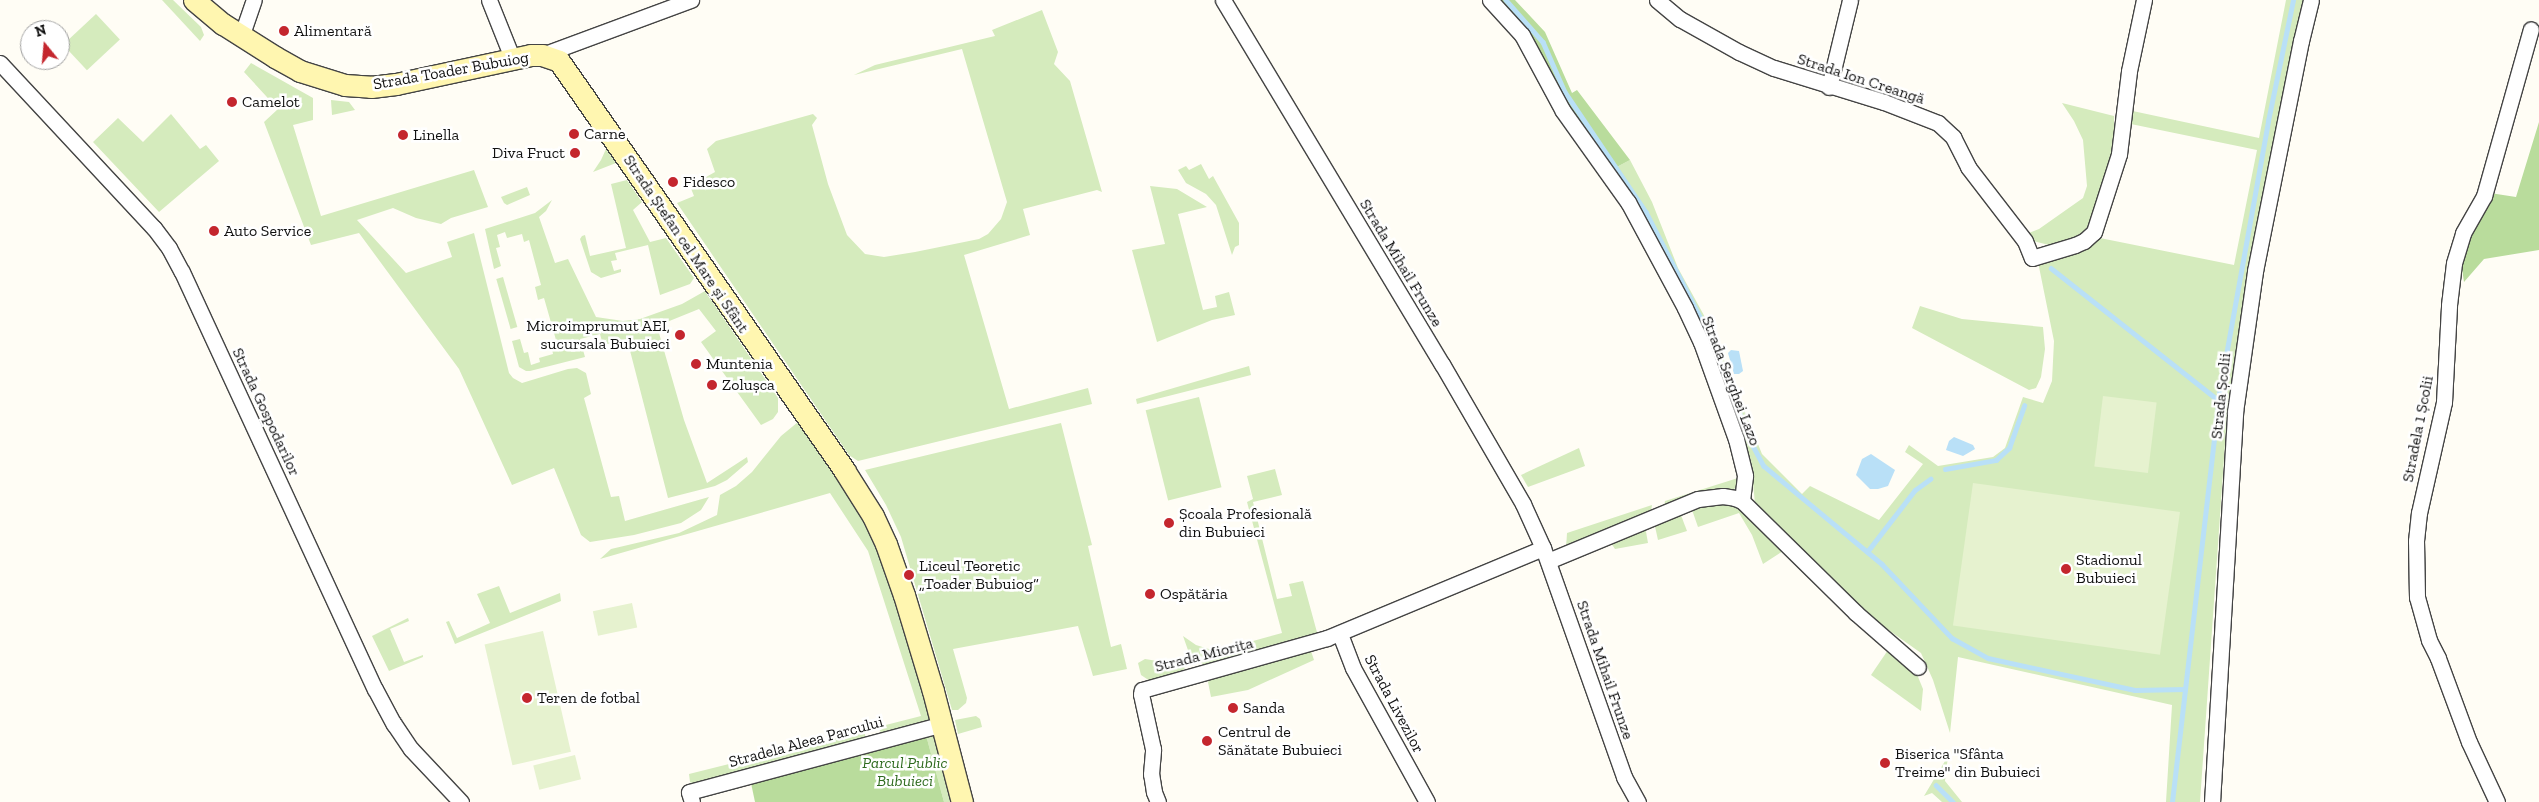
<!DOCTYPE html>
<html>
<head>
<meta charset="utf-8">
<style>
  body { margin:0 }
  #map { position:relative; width:2539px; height:802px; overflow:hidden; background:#fffdf5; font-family:"Zilla Slab",serif }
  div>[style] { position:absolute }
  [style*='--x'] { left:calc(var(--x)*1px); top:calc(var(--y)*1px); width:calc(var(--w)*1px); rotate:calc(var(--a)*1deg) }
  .green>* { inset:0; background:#d5ebbd; transform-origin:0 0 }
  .forest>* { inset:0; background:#b9dc9c }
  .pitch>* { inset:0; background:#e6f2cf; transform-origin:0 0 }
  .water>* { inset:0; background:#b9e0f7 }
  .stream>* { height:4.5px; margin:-2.25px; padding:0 2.25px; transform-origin:2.25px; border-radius:2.25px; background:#b9e0f7 }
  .roads { filter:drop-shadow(1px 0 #444) drop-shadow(-1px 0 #444) drop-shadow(0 1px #444) drop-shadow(0 -1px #444) }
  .street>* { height:15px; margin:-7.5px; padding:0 7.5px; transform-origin:7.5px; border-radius:7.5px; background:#fff }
  .secondary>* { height:21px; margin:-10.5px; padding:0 10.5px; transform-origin:10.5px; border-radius:10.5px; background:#fff6b0 }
  .dots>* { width:14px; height:14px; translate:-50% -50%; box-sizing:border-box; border:2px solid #fff; border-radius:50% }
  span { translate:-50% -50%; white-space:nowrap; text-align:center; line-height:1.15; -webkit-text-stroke:5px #fff; paint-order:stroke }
  .poi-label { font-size:16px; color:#111 }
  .left { translate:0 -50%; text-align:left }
  .right { translate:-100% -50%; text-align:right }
  .street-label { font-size:16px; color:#111 }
  .park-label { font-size:16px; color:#2f6b1f; font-style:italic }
  .north { position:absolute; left:20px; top:20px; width:50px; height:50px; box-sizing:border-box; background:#fff; border:1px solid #a0a0a0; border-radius:50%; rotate:343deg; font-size:14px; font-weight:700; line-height:20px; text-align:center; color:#111 }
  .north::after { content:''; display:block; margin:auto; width:18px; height:22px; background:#c4262e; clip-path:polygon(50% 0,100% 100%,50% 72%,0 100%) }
</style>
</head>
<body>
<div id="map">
  <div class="green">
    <i style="clip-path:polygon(162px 0,173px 0,201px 27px,204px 35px,200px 41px)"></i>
    <i style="clip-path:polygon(2286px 0,2304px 0,2274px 137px,2228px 401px,2200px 802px,2166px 802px,2172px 705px,1958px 657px,1950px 733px,1933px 680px,1921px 653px,1866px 614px,1755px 504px,1751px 461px,1703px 336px,1613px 169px,1630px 160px,1652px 202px,1678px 268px,1712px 330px,1762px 454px,1802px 494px,1810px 486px,1879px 520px,1923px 464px,1905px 452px,1909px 445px,1938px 466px,1993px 457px,2005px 448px,2023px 397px,2043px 403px,2052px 381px,2054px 341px,2038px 262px,2095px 237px,2234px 265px,2257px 150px,2126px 123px,2128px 110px,2259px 138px)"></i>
    <i style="clip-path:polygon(1042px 10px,1058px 52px,1054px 64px,1070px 81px,1102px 192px,1097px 190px,1023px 209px,1030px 235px,964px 255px,1009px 409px,1088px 388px,1092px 404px,858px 461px,849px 455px,677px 203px,694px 196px,690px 186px,715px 172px,707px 149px,716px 141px,813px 114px,817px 118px,812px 125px,828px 184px,847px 235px,865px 254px,884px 257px,915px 252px,979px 239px,988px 234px,1001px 219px,1007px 202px,962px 49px,854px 75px,875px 65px,995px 36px,992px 30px)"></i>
    <i style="left:96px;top:14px;width:35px;height:45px;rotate:47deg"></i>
    <i style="clip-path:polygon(251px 63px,313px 98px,313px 120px,293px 125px,321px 216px,474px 170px,488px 207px,451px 218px,441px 224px,416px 218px,393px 208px,357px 220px,406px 273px,452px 257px,447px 242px,474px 233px,509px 373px,513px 378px,522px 383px,568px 369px,577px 368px,586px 373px,591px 394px,584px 398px,611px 497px,619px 496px,625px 521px,709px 497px,701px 510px,681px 523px,634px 535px,590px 542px,581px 535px,554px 468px,512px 485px,459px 369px,359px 233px,311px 245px,264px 122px,278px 109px,244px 72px)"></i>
    <i style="clip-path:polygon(331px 100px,349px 102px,355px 110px,332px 115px)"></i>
    <i style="clip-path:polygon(2062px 103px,2114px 116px,2114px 141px,2108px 176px,2090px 227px,2081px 237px,2053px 246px,2033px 241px,2026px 234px,2039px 229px,2083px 198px,2087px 186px,2083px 140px,2074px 121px)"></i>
    <i style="clip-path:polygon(171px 114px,200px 149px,206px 145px,219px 161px,159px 212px,93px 142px,118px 118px,143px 142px)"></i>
    <i style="clip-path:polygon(606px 149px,616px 163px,593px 172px,601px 160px)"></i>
    <i style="clip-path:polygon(1201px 164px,1209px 179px,1213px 176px,1239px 223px,1239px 245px,1235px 247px,1232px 255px,1216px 205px,1206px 194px,1186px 183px,1178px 170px,1186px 166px,1189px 170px)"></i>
    <i style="clip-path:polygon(627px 180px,642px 202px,633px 210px,650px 242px,666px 238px,694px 278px,690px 284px,660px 295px,648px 245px,615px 253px,617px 260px,611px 261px,614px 271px,621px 269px,621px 272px,601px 278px,591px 272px,580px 239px,582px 236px,585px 235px,590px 256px,626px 248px,611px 184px)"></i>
    <i style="clip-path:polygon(1150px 186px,1177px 189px,1207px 207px,1178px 214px,1203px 310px,1217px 307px,1215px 296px,1229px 292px,1235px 315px,1212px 320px,1157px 342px,1132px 250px,1165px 244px)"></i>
    <i style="clip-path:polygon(527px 187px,530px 195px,507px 205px,504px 203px,501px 197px)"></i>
    <i style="clip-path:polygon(552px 200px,546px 211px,539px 217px,555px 263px,568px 259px,596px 317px,623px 321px,640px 319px,682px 304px,705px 291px,778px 398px,778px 412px,773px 419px,761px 425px,701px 342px,716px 331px,699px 309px,657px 326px,684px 420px,707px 483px,747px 457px,748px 462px,727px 480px,715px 486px,668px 498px,627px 339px,603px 345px,600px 334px,580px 339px,585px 357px,530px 371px,526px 371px,519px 367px,512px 341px,520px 339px,524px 353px,528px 352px,531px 365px,540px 362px,539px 358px,553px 354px,552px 349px,558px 347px,544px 298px,538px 300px,535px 287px,541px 285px,529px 240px,524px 242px,522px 234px,507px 238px,505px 232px,497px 235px,500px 247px,496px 248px,501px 266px,494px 269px,485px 229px,535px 213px)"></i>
    <i style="left:503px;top:277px;width:52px;height:7px;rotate:74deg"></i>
    <i style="clip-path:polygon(1920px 306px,1962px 319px,2043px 327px,2045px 349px,2041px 377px,2036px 388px,2029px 390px,1912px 328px)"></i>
    <i style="clip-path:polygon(1249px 366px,1251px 375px,1137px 404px,1136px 399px)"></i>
    <i style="left:1199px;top:397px;width:93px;height:55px;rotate:76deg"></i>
    <i style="clip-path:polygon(798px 422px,859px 508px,883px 560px,930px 714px,930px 720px,883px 736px,878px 727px,921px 716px,868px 551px,830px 493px,600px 559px,611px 549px,679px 533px,717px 515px,720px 495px,736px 486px,752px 472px,781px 436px)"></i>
    <i style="clip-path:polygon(1061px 423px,1092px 545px,1088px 546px,1111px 647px,1121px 644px,1127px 669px,1093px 676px,1078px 626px,953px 649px,967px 698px,966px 703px,958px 710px,952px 710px,901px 537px,886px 505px,865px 470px)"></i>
    <i style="clip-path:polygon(1579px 448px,1585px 466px,1528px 487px,1521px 475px)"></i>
    <i style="clip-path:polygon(1275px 469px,1282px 495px,1253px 502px,1277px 599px,1292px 596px,1289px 584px,1303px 581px,1318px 636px,1207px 667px,1189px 653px,1183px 636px,1196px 645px,1212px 650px,1224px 649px,1282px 633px,1247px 502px,1253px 499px,1247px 476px)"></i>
    <i style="clip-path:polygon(1738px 478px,1740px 483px,1731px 492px,1664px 507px,1665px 501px)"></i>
    <i style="clip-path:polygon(1732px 502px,1743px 508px,1783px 551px,1763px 564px,1752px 535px,1739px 513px,1698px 527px,1691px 507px)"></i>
    <i style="clip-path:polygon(1652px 505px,1651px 511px,1566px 548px,1567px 533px)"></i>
    <i style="clip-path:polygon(1679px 510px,1687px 531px,1658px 540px,1654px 522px)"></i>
    <i style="clip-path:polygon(1645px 526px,1648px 543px,1615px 549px,1609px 540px)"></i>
    <i style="clip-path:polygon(499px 586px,510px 613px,560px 593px,561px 601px,455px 644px,446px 622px,449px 621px,457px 638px,490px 623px,477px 594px)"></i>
    <i style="clip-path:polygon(408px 618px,409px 621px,390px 629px,404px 662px,423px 655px,423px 657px,389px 671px,372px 636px)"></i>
    <i style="clip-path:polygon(1310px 648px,1314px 660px,1248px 690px,1211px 697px,1208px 682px,1211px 676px)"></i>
    <i style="clip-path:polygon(1888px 650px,1916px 672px,1923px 689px,1921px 711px,1871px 675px)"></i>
    <i style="clip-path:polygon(1145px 659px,1182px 665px,1185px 668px,1182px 671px,1150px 681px,1141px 675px,1138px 663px)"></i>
    <i style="clip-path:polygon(976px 716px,980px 719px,982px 727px,958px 734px,955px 720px)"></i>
    <i style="clip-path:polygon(865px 730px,865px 737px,694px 784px,690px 782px,689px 774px)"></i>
    <i style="clip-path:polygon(937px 733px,954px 802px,944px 802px,926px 735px)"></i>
    <i style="clip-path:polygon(1948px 756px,1945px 781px,1962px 802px,1942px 802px,1932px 793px,1924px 796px)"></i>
  </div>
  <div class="forest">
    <i style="clip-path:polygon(1495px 0,1515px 0,1545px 32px,1572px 93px,1577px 90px,1630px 160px,1613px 169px,1569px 110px)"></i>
    <i style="clip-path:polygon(2539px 122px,2539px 250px,2484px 259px,2464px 282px,2461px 262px,2490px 193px,2516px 197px)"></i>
    <i style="clip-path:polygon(926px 735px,944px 802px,755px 802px,751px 783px)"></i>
  </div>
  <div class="pitch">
    <i style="left:2103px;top:396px;width:54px;height:71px;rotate:7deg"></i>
    <i style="left:1973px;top:483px;width:209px;height:144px;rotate:8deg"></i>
    <i style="left:632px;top:603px;width:25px;height:40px;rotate:78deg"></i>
    <i style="left:543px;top:631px;width:124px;height:60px;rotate:77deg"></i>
    <i style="left:575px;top:755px;width:25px;height:43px;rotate:76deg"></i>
  </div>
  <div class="water">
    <i style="clip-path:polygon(1731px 350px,1739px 351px,1743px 371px,1739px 374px,1734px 374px,1728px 353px)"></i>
    <i style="clip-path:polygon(1954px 437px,1973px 445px,1975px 449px,1963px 456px,1946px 450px,1949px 441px)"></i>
    <i style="clip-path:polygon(1871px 454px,1895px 470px,1888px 486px,1878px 489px,1870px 489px,1856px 475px,1862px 459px)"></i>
  </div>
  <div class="stream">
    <i style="--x:1506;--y:0;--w:56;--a:48.6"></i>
    <i style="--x:1543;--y:42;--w:55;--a:66.3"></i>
    <i style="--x:1565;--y:92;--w:145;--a:56"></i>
    <i style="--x:1646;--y:212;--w:133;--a:62.7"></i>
    <i style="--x:1707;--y:330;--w:120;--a:68.6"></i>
    <i style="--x:1751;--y:442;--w:27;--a:62"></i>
    <i style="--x:1764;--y:466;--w:153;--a:39.7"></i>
    <i style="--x:1882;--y:564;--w:102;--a:46.6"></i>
    <i style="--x:1952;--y:638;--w:41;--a:29.1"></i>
    <i style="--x:1988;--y:658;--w:150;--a:12.3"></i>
    <i style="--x:2135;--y:690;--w:50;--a:-1.1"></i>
    <i style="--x:2051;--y:268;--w:213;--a:38.3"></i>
    <i style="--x:1945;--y:469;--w:52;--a:-10"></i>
    <i style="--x:1996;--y:460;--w:18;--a:-43"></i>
    <i style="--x:2009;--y:448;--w:45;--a:-70.3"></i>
    <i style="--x:1867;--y:552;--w:78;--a:-52.3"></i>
    <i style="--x:1915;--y:490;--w:19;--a:-36"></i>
    <i style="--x:1936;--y:785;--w:24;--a:45"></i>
    <i style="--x:2172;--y:802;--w:411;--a:-83.4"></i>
    <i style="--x:2219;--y:394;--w:277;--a:-79.8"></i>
    <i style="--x:2268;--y:121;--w:124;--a:-78.3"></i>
  </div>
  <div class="roads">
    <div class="street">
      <i style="--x:489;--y:0;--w:65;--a:68.2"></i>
      <i style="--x:1223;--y:0;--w:425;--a:59"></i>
      <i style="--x:1442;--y:364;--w:162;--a:59.9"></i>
      <i style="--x:1523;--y:504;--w:48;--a:65.6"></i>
      <i style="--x:1543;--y:548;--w:243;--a:70.5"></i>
      <i style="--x:1624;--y:777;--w:29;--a:61"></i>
      <i style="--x:1490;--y:0;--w:47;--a:47.6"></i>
      <i style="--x:1522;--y:35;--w:86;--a:61.7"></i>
      <i style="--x:1563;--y:111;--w:112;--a:54.5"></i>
      <i style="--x:1628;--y:202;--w:120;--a:61.7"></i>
      <i style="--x:1685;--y:308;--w:38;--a:65"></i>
      <i style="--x:1701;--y:342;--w:103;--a:70.2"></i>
      <i style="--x:1736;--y:439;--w:38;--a:76"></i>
      <i style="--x:1745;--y:476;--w:25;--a:97"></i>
      <i style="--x:1657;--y:0;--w:30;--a:40"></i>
      <i style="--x:1680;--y:19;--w:68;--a:29.2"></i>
      <i style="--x:1739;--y:52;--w:38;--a:25"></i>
      <i style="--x:1774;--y:68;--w:115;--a:17.2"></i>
      <i style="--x:1884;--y:102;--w:58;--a:21.3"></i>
      <i style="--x:1938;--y:123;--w:21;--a:43"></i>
      <i style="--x:1953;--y:137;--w:34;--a:63"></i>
      <i style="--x:1968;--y:167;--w:93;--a:52.4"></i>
      <i style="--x:2025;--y:241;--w:18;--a:68"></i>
      <i style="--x:2032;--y:258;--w:45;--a:-16.8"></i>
      <i style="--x:2075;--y:245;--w:10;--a:-24"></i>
      <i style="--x:2084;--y:241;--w:13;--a:-42"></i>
      <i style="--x:2094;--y:232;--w:82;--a:-72.2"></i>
      <i style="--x:2119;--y:154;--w:84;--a:-83.1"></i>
      <i style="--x:2129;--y:71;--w:73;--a:-78.1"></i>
      <i style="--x:241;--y:37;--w:39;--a:-71"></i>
      <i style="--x:542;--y:55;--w:159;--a:-20.3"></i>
      <i style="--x:0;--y:63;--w:226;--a:47"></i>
      <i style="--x:154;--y:228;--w:25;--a:53"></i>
      <i style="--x:169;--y:248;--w:27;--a:62"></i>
      <i style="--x:182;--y:272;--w:459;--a:65.2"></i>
      <i style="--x:375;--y:689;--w:40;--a:62"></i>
      <i style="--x:394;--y:724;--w:30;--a:56"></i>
      <i style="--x:411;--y:749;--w:73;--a:46.7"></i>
      <i style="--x:1829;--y:87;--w:89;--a:-76.4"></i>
      <i style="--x:1548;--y:561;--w:162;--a:-22.5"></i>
      <i style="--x:1698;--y:499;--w:25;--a:-7"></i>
      <i style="--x:1723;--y:496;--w:12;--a:9"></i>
      <i style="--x:1735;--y:498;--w:8;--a:23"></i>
      <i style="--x:1742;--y:501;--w:160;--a:44.5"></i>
      <i style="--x:1856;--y:613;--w:82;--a:41.1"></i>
      <i style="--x:1340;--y:634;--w:36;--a:69"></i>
      <i style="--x:1353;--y:668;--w:153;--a:61.1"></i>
      <i style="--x:692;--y:802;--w:10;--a:-107"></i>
      <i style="--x:689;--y:792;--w:263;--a:-15"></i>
      <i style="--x:1158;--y:802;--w:11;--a:-112"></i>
      <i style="--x:1154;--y:792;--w:18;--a:-99"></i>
      <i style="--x:1151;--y:774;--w:25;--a:-85"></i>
      <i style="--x:1153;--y:749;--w:56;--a:-102.3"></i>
      <i style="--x:1141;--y:694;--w:4;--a:-76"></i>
      <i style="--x:1142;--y:690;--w:192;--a:-15.7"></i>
      <i style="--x:1327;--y:638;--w:234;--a:-22.6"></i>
      <i style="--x:2212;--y:802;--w:391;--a:-86.6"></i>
      <i style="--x:2235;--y:412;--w:142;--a:-81.9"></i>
      <i style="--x:2255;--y:271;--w:235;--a:-78.7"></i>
      <i style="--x:2301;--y:41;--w:42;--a:-76.3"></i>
      <i style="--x:2497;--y:802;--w:66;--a:-115"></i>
      <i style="--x:2469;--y:742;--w:90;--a:-110.3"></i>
      <i style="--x:2438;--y:658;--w:20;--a:-117"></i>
      <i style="--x:2429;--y:640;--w:45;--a:-105.6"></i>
      <i style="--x:2417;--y:597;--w:56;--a:-91"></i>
      <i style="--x:2416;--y:541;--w:28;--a:-84"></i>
      <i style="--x:2419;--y:513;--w:114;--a:-77.3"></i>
      <i style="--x:2444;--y:402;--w:97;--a:-87"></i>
      <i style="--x:2449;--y:305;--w:42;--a:-83.2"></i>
      <i style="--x:2454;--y:263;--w:31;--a:-73"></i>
      <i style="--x:2463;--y:233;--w:43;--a:-60.4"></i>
      <i style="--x:2484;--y:196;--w:173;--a:-74.3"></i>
    </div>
    <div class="secondary">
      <i style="--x:194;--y:0;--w:38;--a:40"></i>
      <i style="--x:223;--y:24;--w:62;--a:32.4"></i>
      <i style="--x:275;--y:57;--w:29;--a:29"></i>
      <i style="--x:300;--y:71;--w:47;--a:17.3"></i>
      <i style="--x:345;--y:85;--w:26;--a:4"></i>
      <i style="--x:371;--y:87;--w:25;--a:-7"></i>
      <i style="--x:396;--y:84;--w:138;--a:-12.1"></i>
      <i style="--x:531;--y:55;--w:11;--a:0"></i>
      <i style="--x:542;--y:55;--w:18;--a:19"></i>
      <i style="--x:559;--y:61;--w:499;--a:55.1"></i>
      <i style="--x:844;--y:470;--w:54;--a:57.8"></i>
      <i style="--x:873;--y:516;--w:31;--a:65"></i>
      <i style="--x:886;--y:544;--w:54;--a:70.6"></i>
      <i style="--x:904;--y:595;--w:100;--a:73.2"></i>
      <i style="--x:933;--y:691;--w:115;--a:75.4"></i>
    </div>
  </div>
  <div class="dots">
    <i style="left:284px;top:31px;background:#c4262e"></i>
    <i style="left:232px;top:102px;background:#c4262e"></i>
    <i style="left:574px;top:134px;background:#c4262e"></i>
    <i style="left:403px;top:135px;background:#c4262e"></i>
    <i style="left:575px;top:153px;background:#c4262e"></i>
    <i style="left:673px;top:182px;background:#c4262e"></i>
    <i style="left:214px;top:231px;background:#c4262e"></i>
    <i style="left:680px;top:335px;background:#c4262e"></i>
    <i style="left:696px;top:364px;background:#c4262e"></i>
    <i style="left:712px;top:385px;background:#c4262e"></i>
    <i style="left:1169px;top:523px;background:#c4262e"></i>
    <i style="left:2066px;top:569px;background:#c4262e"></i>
    <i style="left:909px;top:575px;background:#c4262e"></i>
    <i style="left:1150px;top:594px;background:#c4262e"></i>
    <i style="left:527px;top:698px;background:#c4262e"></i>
    <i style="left:1233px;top:708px;background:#c4262e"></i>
    <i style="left:1207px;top:741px;background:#c4262e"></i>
    <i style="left:1885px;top:763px;background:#c4262e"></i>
  </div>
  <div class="poi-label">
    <span class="left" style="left:294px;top:31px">Alimentară</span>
    <span class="left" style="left:242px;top:102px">Camelot</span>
    <span class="left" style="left:584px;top:134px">Carne</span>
    <span class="left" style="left:413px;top:135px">Linella</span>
    <span class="right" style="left:565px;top:153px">Diva Fruct</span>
    <span class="left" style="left:683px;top:182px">Fidesco</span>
    <span class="left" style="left:224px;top:231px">Auto Service</span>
    <span class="right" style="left:670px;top:335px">Microimprumut AEI,<br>sucursala Bubuieci</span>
    <span class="left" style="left:706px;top:364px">Muntenia</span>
    <span class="left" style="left:722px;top:385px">Zolușca</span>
    <span class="left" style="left:1179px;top:523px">Școala Profesională<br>din Bubuieci</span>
    <span class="left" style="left:2076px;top:569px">Stadionul<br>Bubuieci</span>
    <span class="left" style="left:919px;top:575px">Liceul Teoretic<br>„Toader Bubuiog“</span>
    <span class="left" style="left:1160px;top:594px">Ospătăria</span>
    <span class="left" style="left:537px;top:698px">Teren de fotbal</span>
    <span class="left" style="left:1243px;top:708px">Sanda</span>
    <span class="left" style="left:1218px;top:741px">Centrul de<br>Sănătate Bubuieci</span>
    <span class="left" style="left:1895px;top:763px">Biserica "Sfânta<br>Treime" din Bubuieci</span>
  </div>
  <div class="street-label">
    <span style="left:451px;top:71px;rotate:-10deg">Strada Toader Bubuiog</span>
    <span style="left:1861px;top:79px;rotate:18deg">Strada Ion Creangă</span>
    <span style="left:686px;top:244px;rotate:56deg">Strada Ștefan cel Mare și Sfânt</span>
    <span style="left:1401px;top:263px;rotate:59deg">Strada Mihail Frunze</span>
    <span style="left:1731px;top:381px;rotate:69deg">Strada Serghei Lazo</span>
    <span style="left:2221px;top:396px;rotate:-84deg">Strada Școlii</span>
    <span style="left:266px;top:412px;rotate:65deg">Strada Gospodarilor</span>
    <span style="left:2418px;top:429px;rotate:-79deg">Stradela 1 Școlii</span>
    <span style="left:1204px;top:655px;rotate:-14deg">Strada Miorița</span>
    <span style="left:1605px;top:670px;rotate:71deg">Strada Mihail Frunze</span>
    <span style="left:1394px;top:704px;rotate:62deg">Strada Livezilor</span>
    <span style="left:806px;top:742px;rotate:-15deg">Stradela Aleea Parcului</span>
  </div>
  <div class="park-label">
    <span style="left:905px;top:772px">Parcul Public<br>Bubuieci</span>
  </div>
  <div class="north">N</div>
</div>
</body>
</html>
